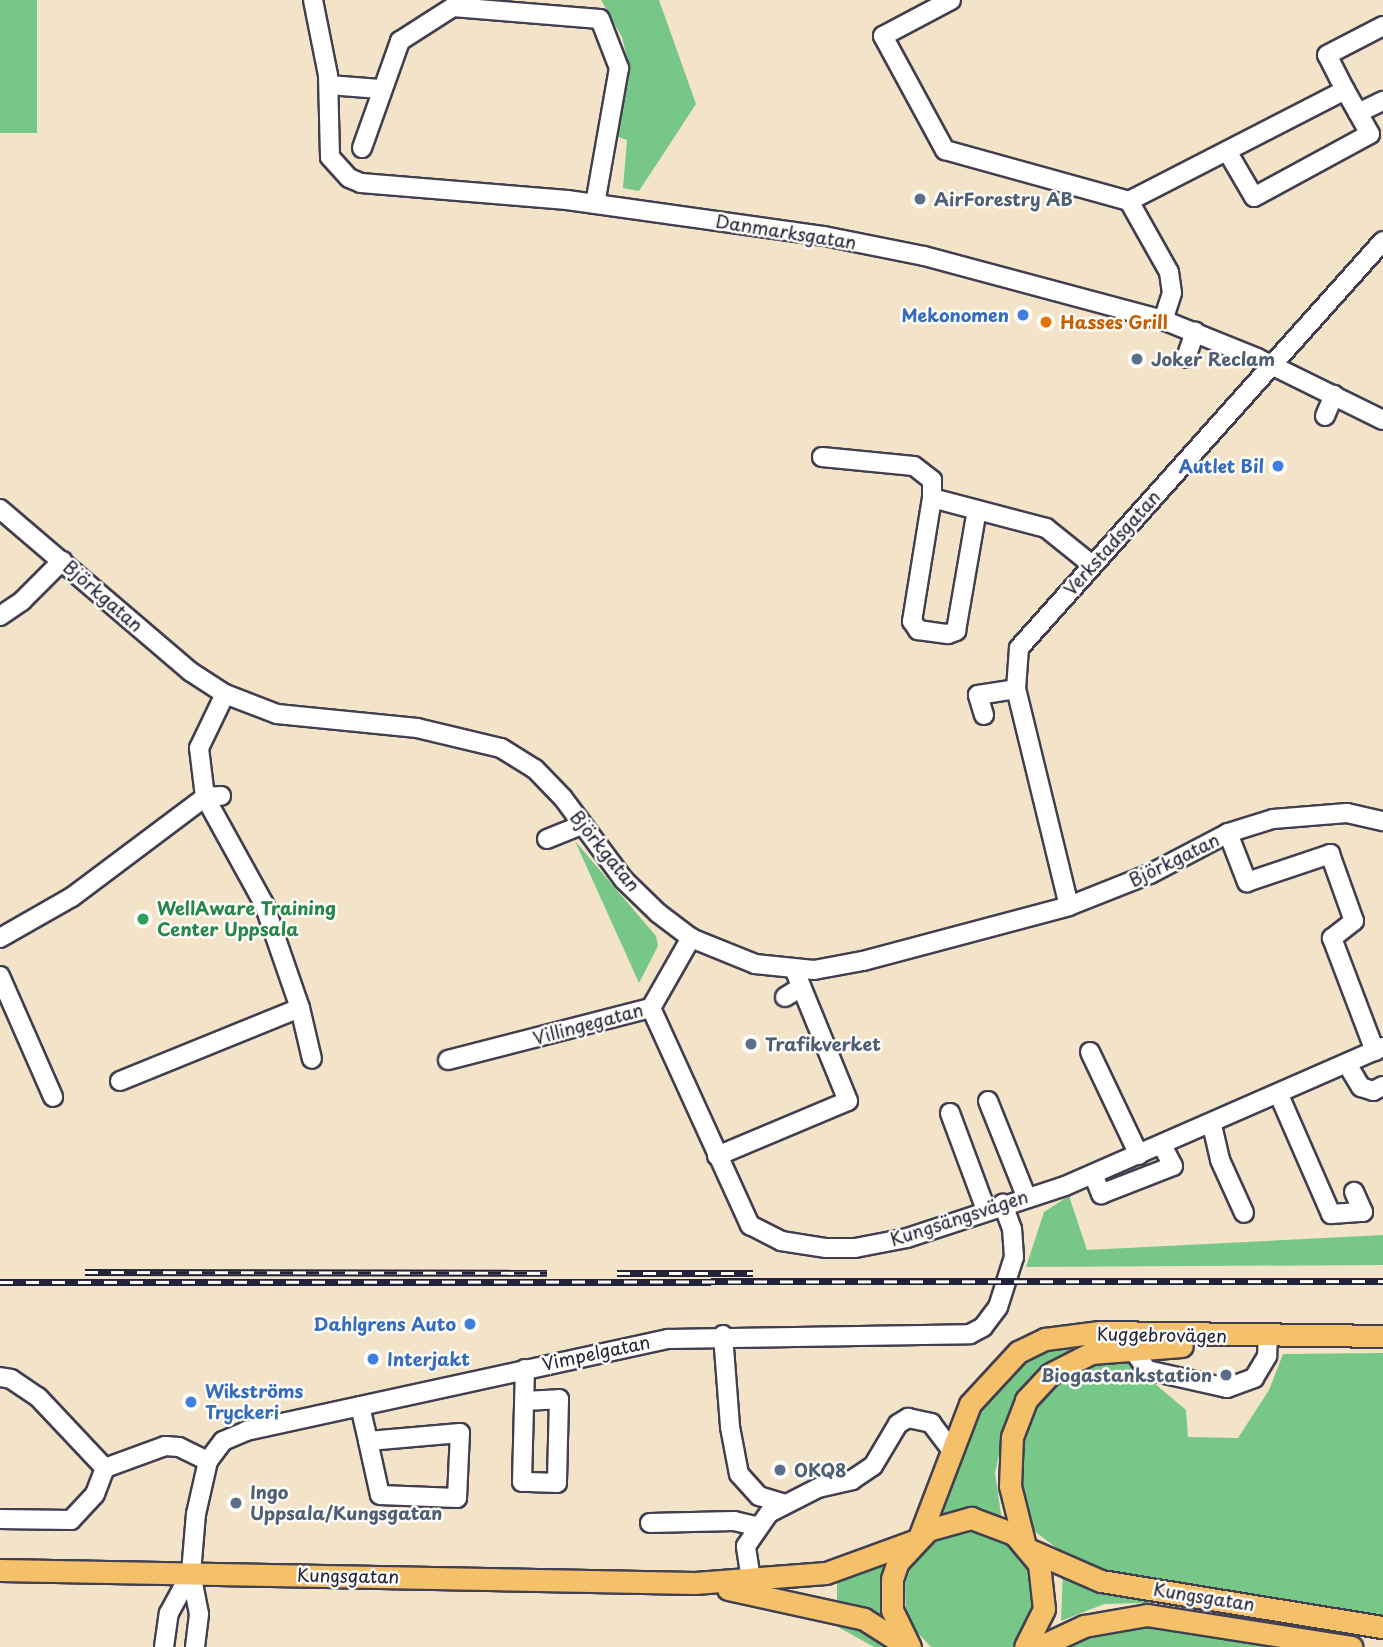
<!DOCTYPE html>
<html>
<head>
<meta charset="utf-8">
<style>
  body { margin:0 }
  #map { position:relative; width:1383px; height:1647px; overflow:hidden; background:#f3e3c9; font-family:"Playpen Sans",sans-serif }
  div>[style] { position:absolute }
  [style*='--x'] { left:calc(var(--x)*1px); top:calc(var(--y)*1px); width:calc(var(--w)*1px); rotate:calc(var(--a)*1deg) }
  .green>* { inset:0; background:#77c788; transform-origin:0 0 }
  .roads { filter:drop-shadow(2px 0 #413f50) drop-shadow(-2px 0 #413f50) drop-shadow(0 2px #413f50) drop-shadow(0 -2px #413f50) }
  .minor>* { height:18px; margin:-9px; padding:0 9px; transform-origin:9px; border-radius:9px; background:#fff }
  .major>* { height:21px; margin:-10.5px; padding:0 10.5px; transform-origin:10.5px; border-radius:10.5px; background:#f4c16a }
  .rail>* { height:7px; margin-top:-3.5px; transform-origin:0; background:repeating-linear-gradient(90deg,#fdfcf7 0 13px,#22223b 0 26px); box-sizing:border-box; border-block:2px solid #22223b }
  .dots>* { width:19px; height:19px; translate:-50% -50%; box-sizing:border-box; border:4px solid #fdfcf7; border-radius:50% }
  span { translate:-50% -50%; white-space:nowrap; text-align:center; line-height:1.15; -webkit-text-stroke:5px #fdfcf7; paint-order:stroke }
  .service-label { font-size:18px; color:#4e5e75; font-weight:700 }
  .left { translate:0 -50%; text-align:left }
  .right { translate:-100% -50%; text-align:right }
  .street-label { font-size:18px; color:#22223b }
  .shop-label { font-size:18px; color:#366cbe; font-weight:700 }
  .food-label { font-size:18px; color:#c56008; font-weight:700 }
  .leisure-label { font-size:18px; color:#27864d; font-weight:700 }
</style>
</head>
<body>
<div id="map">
  <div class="green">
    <i style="left:0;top:0;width:37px;height:133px"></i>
    <i style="clip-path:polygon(601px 0,659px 0,696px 104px,639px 191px,623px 188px,627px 140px,613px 135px,628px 62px,622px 37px)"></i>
    <i style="clip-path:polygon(575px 841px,656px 936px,658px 946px,639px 983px)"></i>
    <i style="clip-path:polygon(1069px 1196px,1087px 1250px,1383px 1235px,1383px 1265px,1026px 1267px,1044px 1212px)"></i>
    <i style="clip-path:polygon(1088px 1338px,1091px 1349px,1022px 1395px,1007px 1419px,995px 1473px,1002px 1521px,941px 1516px,979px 1406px,1013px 1365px,1058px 1344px)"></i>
    <i style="clip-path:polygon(1383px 1353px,1383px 1618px,1110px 1576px,1081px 1566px,1030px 1528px,1016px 1487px,1026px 1429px,1041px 1400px,1078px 1366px,1121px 1355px,1186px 1410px,1188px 1437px,1238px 1438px,1269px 1390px,1283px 1354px)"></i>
    <i style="clip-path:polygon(971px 1525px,995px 1529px,1031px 1558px,1040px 1603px,1014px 1647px,931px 1647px,915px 1630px,906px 1608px,905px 1584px,913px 1561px,927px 1543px,947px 1530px)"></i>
    <i style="clip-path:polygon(885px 1564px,883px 1616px,837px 1600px,837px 1573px)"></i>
    <i style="clip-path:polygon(1063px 1571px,1178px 1602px,1104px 1604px,1061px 1621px)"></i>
    <i style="clip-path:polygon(834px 1615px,896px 1647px,874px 1647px,838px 1627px)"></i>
    <i style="clip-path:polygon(1147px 1626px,1224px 1633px,1269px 1647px,1064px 1647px,1084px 1637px)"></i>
  </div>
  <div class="roads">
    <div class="minor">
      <i style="--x:313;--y:0;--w:76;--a:78.7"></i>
      <i style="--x:328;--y:75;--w:82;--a:88.6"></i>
      <i style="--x:330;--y:157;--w:28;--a:48"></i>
      <i style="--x:349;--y:178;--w:13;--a:23"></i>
      <i style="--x:361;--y:183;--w:207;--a:4.7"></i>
      <i style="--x:567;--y:200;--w:260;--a:8"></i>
      <i style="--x:824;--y:236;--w:102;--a:11.3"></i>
      <i style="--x:924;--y:256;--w:247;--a:15"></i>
      <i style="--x:1163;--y:320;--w:101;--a:22"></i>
      <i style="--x:1257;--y:358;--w:140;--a:26.2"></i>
      <i style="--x:951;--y:0;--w:77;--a:152.1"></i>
      <i style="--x:883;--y:36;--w:130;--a:61.5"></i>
      <i style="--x:945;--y:150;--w:191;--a:15.5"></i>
      <i style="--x:1129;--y:201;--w:81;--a:60.6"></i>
      <i style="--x:1169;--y:272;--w:21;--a:82"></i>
      <i style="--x:1172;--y:293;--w:28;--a:108"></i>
      <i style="--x:329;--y:85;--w:51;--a:4.5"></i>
      <i style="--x:1358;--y:113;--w:28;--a:-26"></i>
      <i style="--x:362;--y:148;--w:114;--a:-70.4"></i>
      <i style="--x:400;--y:41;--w:63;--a:-32.7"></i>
      <i style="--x:453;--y:7;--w:147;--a:4.7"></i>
      <i style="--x:600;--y:19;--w:53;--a:68.8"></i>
      <i style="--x:619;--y:68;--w:138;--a:100"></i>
      <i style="--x:1227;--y:151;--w:53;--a:59.6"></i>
      <i style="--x:1254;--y:197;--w:132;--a:-28.5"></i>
      <i style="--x:1370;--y:134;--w:51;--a:-119.6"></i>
      <i style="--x:1129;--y:201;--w:243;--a:-27.2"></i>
      <i style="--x:1345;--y:90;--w:39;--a:-117"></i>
      <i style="--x:1327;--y:55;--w:63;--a:-27.4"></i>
      <i style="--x:1186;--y:358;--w:28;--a:-71"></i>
      <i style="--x:1325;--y:416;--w:23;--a:-67"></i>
      <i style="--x:822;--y:457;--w:92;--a:5.6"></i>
      <i style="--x:914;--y:466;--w:23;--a:38"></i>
      <i style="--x:932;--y:480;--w:18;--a:90"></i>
      <i style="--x:932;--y:498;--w:118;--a:14.7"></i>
      <i style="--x:1046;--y:528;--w:59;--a:38.8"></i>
      <i style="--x:932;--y:498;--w:125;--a:99.2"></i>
      <i style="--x:912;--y:621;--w:11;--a:56"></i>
      <i style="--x:918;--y:630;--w:30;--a:8"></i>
      <i style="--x:948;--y:634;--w:9;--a:-21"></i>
      <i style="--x:956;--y:631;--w:123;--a:-80.2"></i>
      <i style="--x:0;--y:509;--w:251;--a:40.5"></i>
      <i style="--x:191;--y:672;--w:40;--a:32.9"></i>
      <i style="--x:225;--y:694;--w:56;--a:21"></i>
      <i style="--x:277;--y:714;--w:141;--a:5.7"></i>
      <i style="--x:417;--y:728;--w:86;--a:13.4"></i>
      <i style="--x:501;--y:748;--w:40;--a:32"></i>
      <i style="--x:535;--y:769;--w:40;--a:46"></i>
      <i style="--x:563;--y:798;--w:102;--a:53.4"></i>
      <i style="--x:624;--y:880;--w:47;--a:44.1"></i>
      <i style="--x:658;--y:913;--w:41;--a:37.1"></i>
      <i style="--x:691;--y:938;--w:69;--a:22.1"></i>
      <i style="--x:755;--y:964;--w:59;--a:5.8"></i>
      <i style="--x:814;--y:970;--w:50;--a:-10.4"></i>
      <i style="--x:863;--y:961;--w:213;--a:-14.9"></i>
      <i style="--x:1069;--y:906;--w:87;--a:-21.6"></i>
      <i style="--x:1150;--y:874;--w:88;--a:-27.7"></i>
      <i style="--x:1228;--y:833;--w:47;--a:-17.3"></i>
      <i style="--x:1273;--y:819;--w:74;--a:-4.6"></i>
      <i style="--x:1347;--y:813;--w:37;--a:13"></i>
      <i style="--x:0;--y:616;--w:27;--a:-34"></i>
      <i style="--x:22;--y:601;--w:57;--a:-45"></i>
      <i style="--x:225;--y:694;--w:60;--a:115.7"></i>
      <i style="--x:199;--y:748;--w:49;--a:83"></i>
      <i style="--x:205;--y:797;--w:122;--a:61.1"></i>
      <i style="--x:264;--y:904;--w:110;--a:70.9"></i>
      <i style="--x:300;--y:1008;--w:52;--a:76.8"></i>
      <i style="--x:984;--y:715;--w:21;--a:-107"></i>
      <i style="--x:978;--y:695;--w:38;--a:-9"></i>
      <i style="--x:1228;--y:833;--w:53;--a:68.8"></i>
      <i style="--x:1247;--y:882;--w:88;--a:-18.6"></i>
      <i style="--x:1330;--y:854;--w:71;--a:70.3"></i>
      <i style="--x:1354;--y:921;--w:28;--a:142"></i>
      <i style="--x:1332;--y:938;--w:121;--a:69.2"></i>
      <i style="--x:547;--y:839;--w:38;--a:-22"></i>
      <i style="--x:1069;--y:906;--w:223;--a:-103.7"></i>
      <i style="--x:1016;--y:689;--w:41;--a:-85.8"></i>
      <i style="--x:1019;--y:648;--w:546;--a:-48.19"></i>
      <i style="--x:0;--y:938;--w:83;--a:-29.7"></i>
      <i style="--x:72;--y:897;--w:166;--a:-36.9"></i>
      <i style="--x:205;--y:797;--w:16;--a:-4"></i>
      <i style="--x:0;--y:976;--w:132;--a:66.3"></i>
      <i style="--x:785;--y:997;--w:19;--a:-32"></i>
      <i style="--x:651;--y:1008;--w:239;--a:65.5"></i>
      <i style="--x:750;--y:1225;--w:35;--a:27"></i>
      <i style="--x:781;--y:1241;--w:46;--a:8.8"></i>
      <i style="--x:826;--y:1248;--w:29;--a:0"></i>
      <i style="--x:855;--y:1248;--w:53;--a:-10.9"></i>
      <i style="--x:907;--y:1238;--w:166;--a:-18.2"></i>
      <i style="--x:1065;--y:1186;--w:347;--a:-23.6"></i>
      <i style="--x:1090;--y:1052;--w:114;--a:64.6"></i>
      <i style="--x:448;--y:1060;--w:210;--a:-14.4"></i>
      <i style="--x:651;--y:1008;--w:81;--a:-60.3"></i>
      <i style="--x:1347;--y:1064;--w:27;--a:59"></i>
      <i style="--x:1361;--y:1087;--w:13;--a:18"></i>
      <i style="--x:1373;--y:1091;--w:11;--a:-27"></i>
      <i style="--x:120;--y:1081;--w:194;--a:-22.1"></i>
      <i style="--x:1279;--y:1095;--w:130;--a:66.4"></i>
      <i style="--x:1331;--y:1214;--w:32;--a:-4"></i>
      <i style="--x:1363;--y:1212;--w:22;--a:-114"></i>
      <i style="--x:988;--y:1101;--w:102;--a:68.2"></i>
      <i style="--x:950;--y:1113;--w:103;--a:69.6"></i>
      <i style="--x:1212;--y:1125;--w:36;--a:77"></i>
      <i style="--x:1220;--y:1160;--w:58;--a:65.6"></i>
      <i style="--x:717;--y:1156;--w:142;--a:-22.8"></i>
      <i style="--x:848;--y:1101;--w:143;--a:-112.2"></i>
      <i style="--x:1093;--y:1174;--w:22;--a:68"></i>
      <i style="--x:1101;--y:1194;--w:77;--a:-21.3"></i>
      <i style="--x:1173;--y:1166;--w:24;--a:-118"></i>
      <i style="--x:723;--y:1335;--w:92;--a:85.6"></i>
      <i style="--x:730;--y:1427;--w:48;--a:79.2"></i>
      <i style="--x:739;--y:1474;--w:30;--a:48"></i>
      <i style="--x:759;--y:1496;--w:27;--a:17"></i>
      <i style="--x:1133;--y:1350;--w:24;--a:55"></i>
      <i style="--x:1147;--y:1370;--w:82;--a:12.7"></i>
      <i style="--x:1227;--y:1388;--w:29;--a:-20"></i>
      <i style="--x:1254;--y:1378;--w:26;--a:-59"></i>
      <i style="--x:1267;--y:1356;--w:18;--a:-87"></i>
      <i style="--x:0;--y:1377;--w:11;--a:10"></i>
      <i style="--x:11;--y:1379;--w:32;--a:34"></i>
      <i style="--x:38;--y:1397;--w:98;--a:46.7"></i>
      <i style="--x:524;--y:1401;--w:35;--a:-3"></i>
      <i style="--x:559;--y:1399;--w:84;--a:91.4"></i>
      <i style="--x:557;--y:1483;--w:35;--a:-178"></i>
      <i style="--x:522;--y:1482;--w:113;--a:-88.5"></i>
      <i style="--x:360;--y:1406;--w:36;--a:77"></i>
      <i style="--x:368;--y:1441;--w:55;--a:77.5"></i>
      <i style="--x:380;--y:1495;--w:77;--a:2.2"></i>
      <i style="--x:457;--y:1498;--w:65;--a:-87.4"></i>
      <i style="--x:460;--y:1433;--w:92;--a:175"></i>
      <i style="--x:105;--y:1468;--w:64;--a:-20.1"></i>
      <i style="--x:165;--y:1446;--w:14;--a:4"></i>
      <i style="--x:179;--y:1447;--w:32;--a:26"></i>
      <i style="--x:0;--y:1519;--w:71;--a:0.8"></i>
      <i style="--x:71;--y:1520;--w:35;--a:-47"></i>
      <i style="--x:95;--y:1494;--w:28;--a:-69"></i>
      <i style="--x:650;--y:1523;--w:84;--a:-1.4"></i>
      <i style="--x:734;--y:1521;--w:23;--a:13"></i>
      <i style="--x:751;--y:1579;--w:33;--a:-99"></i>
      <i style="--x:746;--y:1546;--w:40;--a:-55.1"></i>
      <i style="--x:769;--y:1513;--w:55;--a:-27"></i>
      <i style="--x:818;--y:1488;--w:35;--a:-13"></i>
      <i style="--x:852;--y:1480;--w:25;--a:-34"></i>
      <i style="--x:873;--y:1466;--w:49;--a:-59.2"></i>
      <i style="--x:898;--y:1424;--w:12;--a:-31"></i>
      <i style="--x:908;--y:1418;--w:24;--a:12"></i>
      <i style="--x:931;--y:1423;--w:35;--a:53"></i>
      <i style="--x:164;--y:1647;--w:34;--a:-82"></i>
      <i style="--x:169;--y:1613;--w:46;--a:-61.2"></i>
      <i style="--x:195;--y:1647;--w:33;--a:-83"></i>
      <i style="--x:199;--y:1614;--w:42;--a:-101"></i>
      <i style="--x:191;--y:1573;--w:59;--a:-85.2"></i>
      <i style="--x:196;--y:1514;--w:54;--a:-77.2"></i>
      <i style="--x:208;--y:1461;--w:25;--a:-53"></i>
      <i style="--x:223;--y:1441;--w:25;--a:-23"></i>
      <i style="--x:246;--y:1431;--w:432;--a:-12.3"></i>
      <i style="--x:668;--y:1339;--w:302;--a:-0.9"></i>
      <i style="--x:970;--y:1334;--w:15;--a:-28"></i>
      <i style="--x:983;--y:1327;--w:25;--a:-53"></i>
      <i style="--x:998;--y:1307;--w:52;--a:-72.3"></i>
      <i style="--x:1014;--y:1257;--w:28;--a:-94"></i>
      <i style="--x:1012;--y:1229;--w:27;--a:-110"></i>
    </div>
    <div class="major">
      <i style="--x:920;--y:1535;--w:140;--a:-69.1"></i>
      <i style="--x:970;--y:1404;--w:71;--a:-47.3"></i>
      <i style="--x:1018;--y:1352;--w:30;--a:-26"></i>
      <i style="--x:1045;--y:1339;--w:55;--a:-7.3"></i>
      <i style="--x:1100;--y:1332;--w:283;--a:0.8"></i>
      <i style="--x:1024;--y:1542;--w:58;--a:-104"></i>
      <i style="--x:1010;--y:1486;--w:49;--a:-87.7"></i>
      <i style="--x:1012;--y:1437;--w:40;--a:-69"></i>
      <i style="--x:1026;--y:1400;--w:35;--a:-47"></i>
      <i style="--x:1050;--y:1374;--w:46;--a:-27.1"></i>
      <i style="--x:1091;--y:1353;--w:91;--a:-4.4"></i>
      <i style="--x:1030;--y:1550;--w:77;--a:23.6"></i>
      <i style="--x:1101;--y:1581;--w:286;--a:9.3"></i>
      <i style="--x:0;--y:1570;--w:695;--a:1.07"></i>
      <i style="--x:695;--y:1583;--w:131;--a:-4.4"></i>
      <i style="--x:826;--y:1573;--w:94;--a:-20"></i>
      <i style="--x:728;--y:1589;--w:139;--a:12.4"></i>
      <i style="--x:864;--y:1619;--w:49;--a:32.4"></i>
      <i style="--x:910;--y:1647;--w:41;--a:-115.9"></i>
      <i style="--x:892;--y:1610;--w:31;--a:-90"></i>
      <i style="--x:892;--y:1579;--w:18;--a:-71"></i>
      <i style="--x:898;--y:1562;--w:44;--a:-46.8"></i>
      <i style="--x:928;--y:1530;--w:45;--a:-15.6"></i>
      <i style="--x:971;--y:1518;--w:46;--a:20.4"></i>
      <i style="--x:1014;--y:1534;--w:39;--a:50"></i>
      <i style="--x:1039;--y:1564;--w:45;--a:83.7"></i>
      <i style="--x:1044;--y:1609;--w:42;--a:116.6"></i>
      <i style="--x:1039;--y:1647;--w:50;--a:-25"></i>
      <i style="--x:1084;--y:1626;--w:64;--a:-9.9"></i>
      <i style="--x:1147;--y:1615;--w:207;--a:8.9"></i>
    </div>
  </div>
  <div class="rail">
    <i style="--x:85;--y:1272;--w:462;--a:0.1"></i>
    <i style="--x:617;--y:1273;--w:136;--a:0"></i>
    <i style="--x:0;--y:1282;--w:1383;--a:-0.04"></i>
  </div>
  <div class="dots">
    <i style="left:920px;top:199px;background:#5c6f8a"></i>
    <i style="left:1023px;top:315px;background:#3f7fe0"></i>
    <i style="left:1046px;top:322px;background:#e8710a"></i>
    <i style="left:1137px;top:359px;background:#5c6f8a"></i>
    <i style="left:1278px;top:466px;background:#3f7fe0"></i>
    <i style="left:143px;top:919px;background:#2e9e5b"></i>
    <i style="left:751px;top:1044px;background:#5c6f8a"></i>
    <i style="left:470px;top:1324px;background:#3f7fe0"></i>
    <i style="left:373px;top:1359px;background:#3f7fe0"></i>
    <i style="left:1226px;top:1375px;background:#5c6f8a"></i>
    <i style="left:191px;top:1402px;background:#3f7fe0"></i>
    <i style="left:780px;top:1470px;background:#5c6f8a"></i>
    <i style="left:236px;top:1503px;background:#5c6f8a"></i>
  </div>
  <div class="service-label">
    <span class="left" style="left:934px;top:199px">AirForestry AB</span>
    <span class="left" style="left:1151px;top:359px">Joker Reclam</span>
    <span class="left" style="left:765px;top:1044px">Trafikverket</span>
    <span class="right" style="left:1212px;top:1375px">Biogastankstation</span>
    <span class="left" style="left:794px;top:1470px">OKQ8</span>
    <span class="left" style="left:250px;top:1503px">Ingo<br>Uppsala/Kungsgatan</span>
  </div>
  <div class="street-label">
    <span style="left:786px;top:232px;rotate:9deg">Danmarksgatan</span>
    <span style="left:1112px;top:543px;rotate:-48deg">Verkstadsgatan</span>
    <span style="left:103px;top:596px;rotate:41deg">Björkgatan</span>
    <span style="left:605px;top:851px;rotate:51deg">Björkgatan</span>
    <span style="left:1174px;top:860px;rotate:-26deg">Björkgatan</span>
    <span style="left:588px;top:1024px;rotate:-15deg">Villingegatan</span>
    <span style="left:959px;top:1218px;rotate:-18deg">Kungsängsvägen</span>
    <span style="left:1162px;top:1335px;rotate:1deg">Kuggebrovägen</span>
    <span style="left:596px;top:1353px;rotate:-12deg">Vimpelgatan</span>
    <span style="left:348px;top:1576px;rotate:1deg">Kungsgatan</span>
    <span style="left:1204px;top:1597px;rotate:9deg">Kungsgatan</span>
  </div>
  <div class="shop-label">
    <span class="right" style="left:1009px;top:315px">Mekonomen</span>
    <span class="right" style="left:1264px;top:466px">Autlet Bil</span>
    <span class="right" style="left:456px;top:1324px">Dahlgrens Auto</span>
    <span class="left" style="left:387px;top:1359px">Interjakt</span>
    <span class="left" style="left:205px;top:1402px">Wikströms<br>Tryckeri</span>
  </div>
  <div class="food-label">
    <span class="left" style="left:1060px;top:322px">Hasses Grill</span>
  </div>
  <div class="leisure-label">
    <span class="left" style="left:157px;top:919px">WellAware Training<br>Center Uppsala</span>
  </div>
</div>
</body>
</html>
